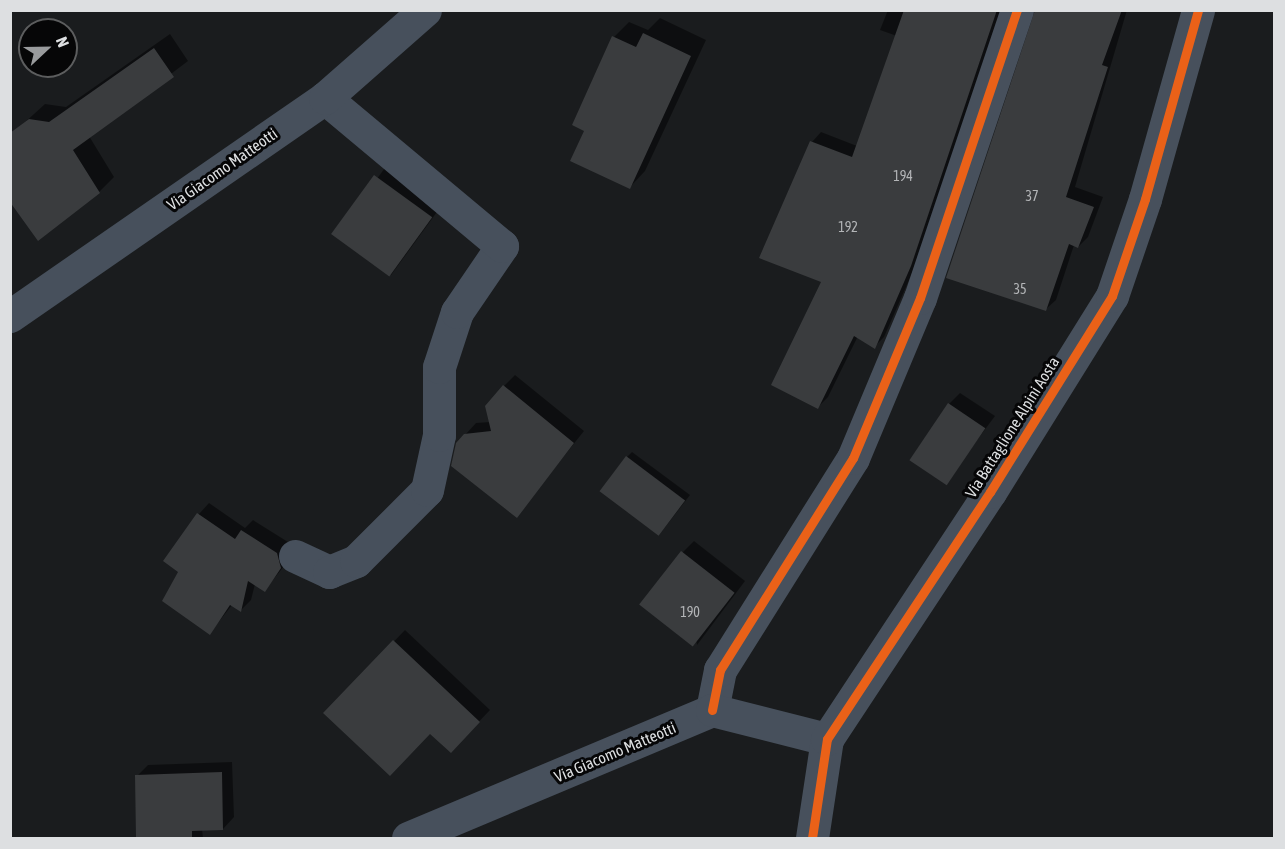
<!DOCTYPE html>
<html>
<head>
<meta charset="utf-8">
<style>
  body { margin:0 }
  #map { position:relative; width:1285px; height:849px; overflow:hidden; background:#1a1c1e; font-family:"Asap Condensed",sans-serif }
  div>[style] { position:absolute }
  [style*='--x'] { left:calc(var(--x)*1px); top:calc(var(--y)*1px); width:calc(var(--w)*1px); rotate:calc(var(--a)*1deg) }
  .shadow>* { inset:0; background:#0007; transform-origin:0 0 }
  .building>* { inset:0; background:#3a3c3e; transform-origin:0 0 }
  .minor>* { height:33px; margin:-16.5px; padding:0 16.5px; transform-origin:16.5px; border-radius:16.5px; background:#47505c }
  .tertiary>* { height:33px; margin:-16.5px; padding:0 16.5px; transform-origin:16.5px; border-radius:16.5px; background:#47505c }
  .cycleway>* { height:9px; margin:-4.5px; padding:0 4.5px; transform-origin:4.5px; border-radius:4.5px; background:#ea6118 }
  span { translate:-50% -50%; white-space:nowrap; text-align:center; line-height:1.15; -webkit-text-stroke:6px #060607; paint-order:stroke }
  .number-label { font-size:14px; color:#b4b6b8 }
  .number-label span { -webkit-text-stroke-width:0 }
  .street-label { font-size:16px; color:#dddfe1 }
  .frame { position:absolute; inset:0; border:12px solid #dddfe1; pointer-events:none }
  .north { position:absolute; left:18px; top:18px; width:60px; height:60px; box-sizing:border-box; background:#060607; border:2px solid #5c5d5e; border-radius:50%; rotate:68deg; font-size:16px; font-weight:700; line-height:24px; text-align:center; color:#dddfe1 }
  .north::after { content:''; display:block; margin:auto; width:21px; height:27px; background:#999b9d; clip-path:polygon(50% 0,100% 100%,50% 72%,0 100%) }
</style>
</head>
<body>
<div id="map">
  <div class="shadow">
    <i style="clip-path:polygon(888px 10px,1003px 10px,920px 255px,884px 337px,874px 347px,858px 336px,828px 397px,818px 407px,823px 281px,812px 142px,821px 132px,857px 146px,897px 36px,880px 30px)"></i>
    <i style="clip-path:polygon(1037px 10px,1127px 10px,1075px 187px,1103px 197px,1088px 237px,1078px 247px,1074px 245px,1056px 300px,1046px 309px)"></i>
    <i style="clip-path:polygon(660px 18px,706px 40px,645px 171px,630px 187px,586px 131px,614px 37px,629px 22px,648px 30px)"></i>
    <i style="clip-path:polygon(170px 34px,188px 61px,89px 136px,114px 177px,99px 192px,12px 134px,45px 104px,66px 107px)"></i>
    <i style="left:387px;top:165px;width:68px;height:87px;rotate:36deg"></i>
    <i style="clip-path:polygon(515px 375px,584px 431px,516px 516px,465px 435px,476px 423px,490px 422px,504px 386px)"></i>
    <i style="clip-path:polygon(960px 393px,995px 416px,945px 483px,949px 404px)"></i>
    <i style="clip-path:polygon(632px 452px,690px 495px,659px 535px,627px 457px)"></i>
    <i style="clip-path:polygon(209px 503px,245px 528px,253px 520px,288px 542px,292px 556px,265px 590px,255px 584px,251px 600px,241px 610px,232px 605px,210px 633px,180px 571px,199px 514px)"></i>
    <i style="clip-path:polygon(694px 541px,745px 581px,697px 645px,683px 552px)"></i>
    <i style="clip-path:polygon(405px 630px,490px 710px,451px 751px,430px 732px,325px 713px)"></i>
    <i style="clip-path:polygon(232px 762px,234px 817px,223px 829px,202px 829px,203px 838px,137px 838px,137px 776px,148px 765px)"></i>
  </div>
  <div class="building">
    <i style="clip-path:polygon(904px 10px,997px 10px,911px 266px,875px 349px,854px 336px,818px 409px,771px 385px,821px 282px,759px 258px,810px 141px,852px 157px)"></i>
    <i style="clip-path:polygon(1035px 10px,1122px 10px,1102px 65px,1108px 67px,1066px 197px,1094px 207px,1078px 248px,1069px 244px,1046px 311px,946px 278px)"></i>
    <i style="clip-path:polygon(643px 33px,691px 56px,630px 189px,570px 161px,584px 131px,572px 125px,612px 36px,636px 47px)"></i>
    <i style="clip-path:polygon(154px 48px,174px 77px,73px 150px,100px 193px,38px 241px,10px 202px,10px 133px,29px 119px,49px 122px)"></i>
    <i style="left:374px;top:175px;width:72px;height:73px;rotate:36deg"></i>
    <i style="clip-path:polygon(503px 385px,574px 443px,517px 518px,451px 466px,456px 443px,464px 434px,491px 431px,485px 406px)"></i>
    <i style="left:948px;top:403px;width:45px;height:69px;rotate:34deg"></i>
    <i style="left:626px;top:456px;width:74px;height:44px;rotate:37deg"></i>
    <i style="clip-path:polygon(197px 513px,235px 539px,241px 530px,277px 553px,281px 568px,265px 592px,248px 581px,241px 612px,230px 605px,210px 635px,162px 601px,178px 572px,163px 561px)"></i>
    <i style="left:681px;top:551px;width:68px;height:68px;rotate:38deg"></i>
    <i style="clip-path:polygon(393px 640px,480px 722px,451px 753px,430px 734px,390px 776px,323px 713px)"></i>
    <i style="clip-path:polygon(222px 772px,223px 830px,192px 831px,192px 838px,136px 838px,135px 775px)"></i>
  </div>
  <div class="minor">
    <i style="--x:295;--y:556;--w:38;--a:25"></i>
    <i style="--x:329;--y:572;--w:29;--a:-22"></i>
    <i style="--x:356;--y:561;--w:100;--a:-45"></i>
    <i style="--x:427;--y:490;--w:56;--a:-77.7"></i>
    <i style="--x:439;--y:435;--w:68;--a:-90"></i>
    <i style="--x:439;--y:367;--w:58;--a:-71.9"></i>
    <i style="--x:457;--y:312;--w:80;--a:-55.7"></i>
    <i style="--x:502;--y:246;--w:231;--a:-140.1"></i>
    <i style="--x:712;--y:710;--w:41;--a:-78.7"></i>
    <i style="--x:720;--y:670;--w:250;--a:-57.9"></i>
    <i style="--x:853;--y:458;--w:173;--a:-67.3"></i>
    <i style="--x:920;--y:298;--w:304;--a:-71.4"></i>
    <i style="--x:408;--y:838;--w:330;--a:-22.8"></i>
    <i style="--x:712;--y:710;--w:119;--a:14.2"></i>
  </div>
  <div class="tertiary">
    <i style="--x:10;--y:316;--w:383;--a:-34.7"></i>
    <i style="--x:325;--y:98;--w:133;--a:-41.3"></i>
    <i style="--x:812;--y:838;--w:100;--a:-81.4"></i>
    <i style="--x:827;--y:739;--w:296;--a:-56.6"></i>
    <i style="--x:990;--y:492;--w:231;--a:-58.1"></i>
    <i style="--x:1112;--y:296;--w:102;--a:-71.2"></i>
    <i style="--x:1145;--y:199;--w:196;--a:-74.3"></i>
  </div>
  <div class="cycleway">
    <i style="--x:712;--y:710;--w:41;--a:-78.7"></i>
    <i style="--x:720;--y:670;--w:250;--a:-57.9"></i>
    <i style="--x:853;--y:458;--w:173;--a:-67.3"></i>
    <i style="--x:920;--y:298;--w:304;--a:-71.4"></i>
    <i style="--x:812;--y:838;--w:100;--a:-81.4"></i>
    <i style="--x:827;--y:739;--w:296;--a:-56.6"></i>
    <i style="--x:990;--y:492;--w:231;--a:-58.1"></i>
    <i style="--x:1112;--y:296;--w:102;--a:-71.2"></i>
    <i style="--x:1145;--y:199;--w:196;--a:-74.3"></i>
  </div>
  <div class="number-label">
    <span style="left:903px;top:176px">194</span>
    <span style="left:1032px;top:196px">37</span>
    <span style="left:848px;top:227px">192</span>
    <span style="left:1020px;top:289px">35</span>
    <span style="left:690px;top:612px">190</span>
  </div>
  <div class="street-label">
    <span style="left:222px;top:169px;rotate:-35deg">Via Giacomo Matteotti</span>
    <span style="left:1012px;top:427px;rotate:-58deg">Via Battaglione Alpini Aosta</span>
    <span style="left:615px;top:752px;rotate:-23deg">Via Giacomo Matteotti</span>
  </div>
  <div class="frame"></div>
  <div class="north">N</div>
</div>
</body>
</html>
